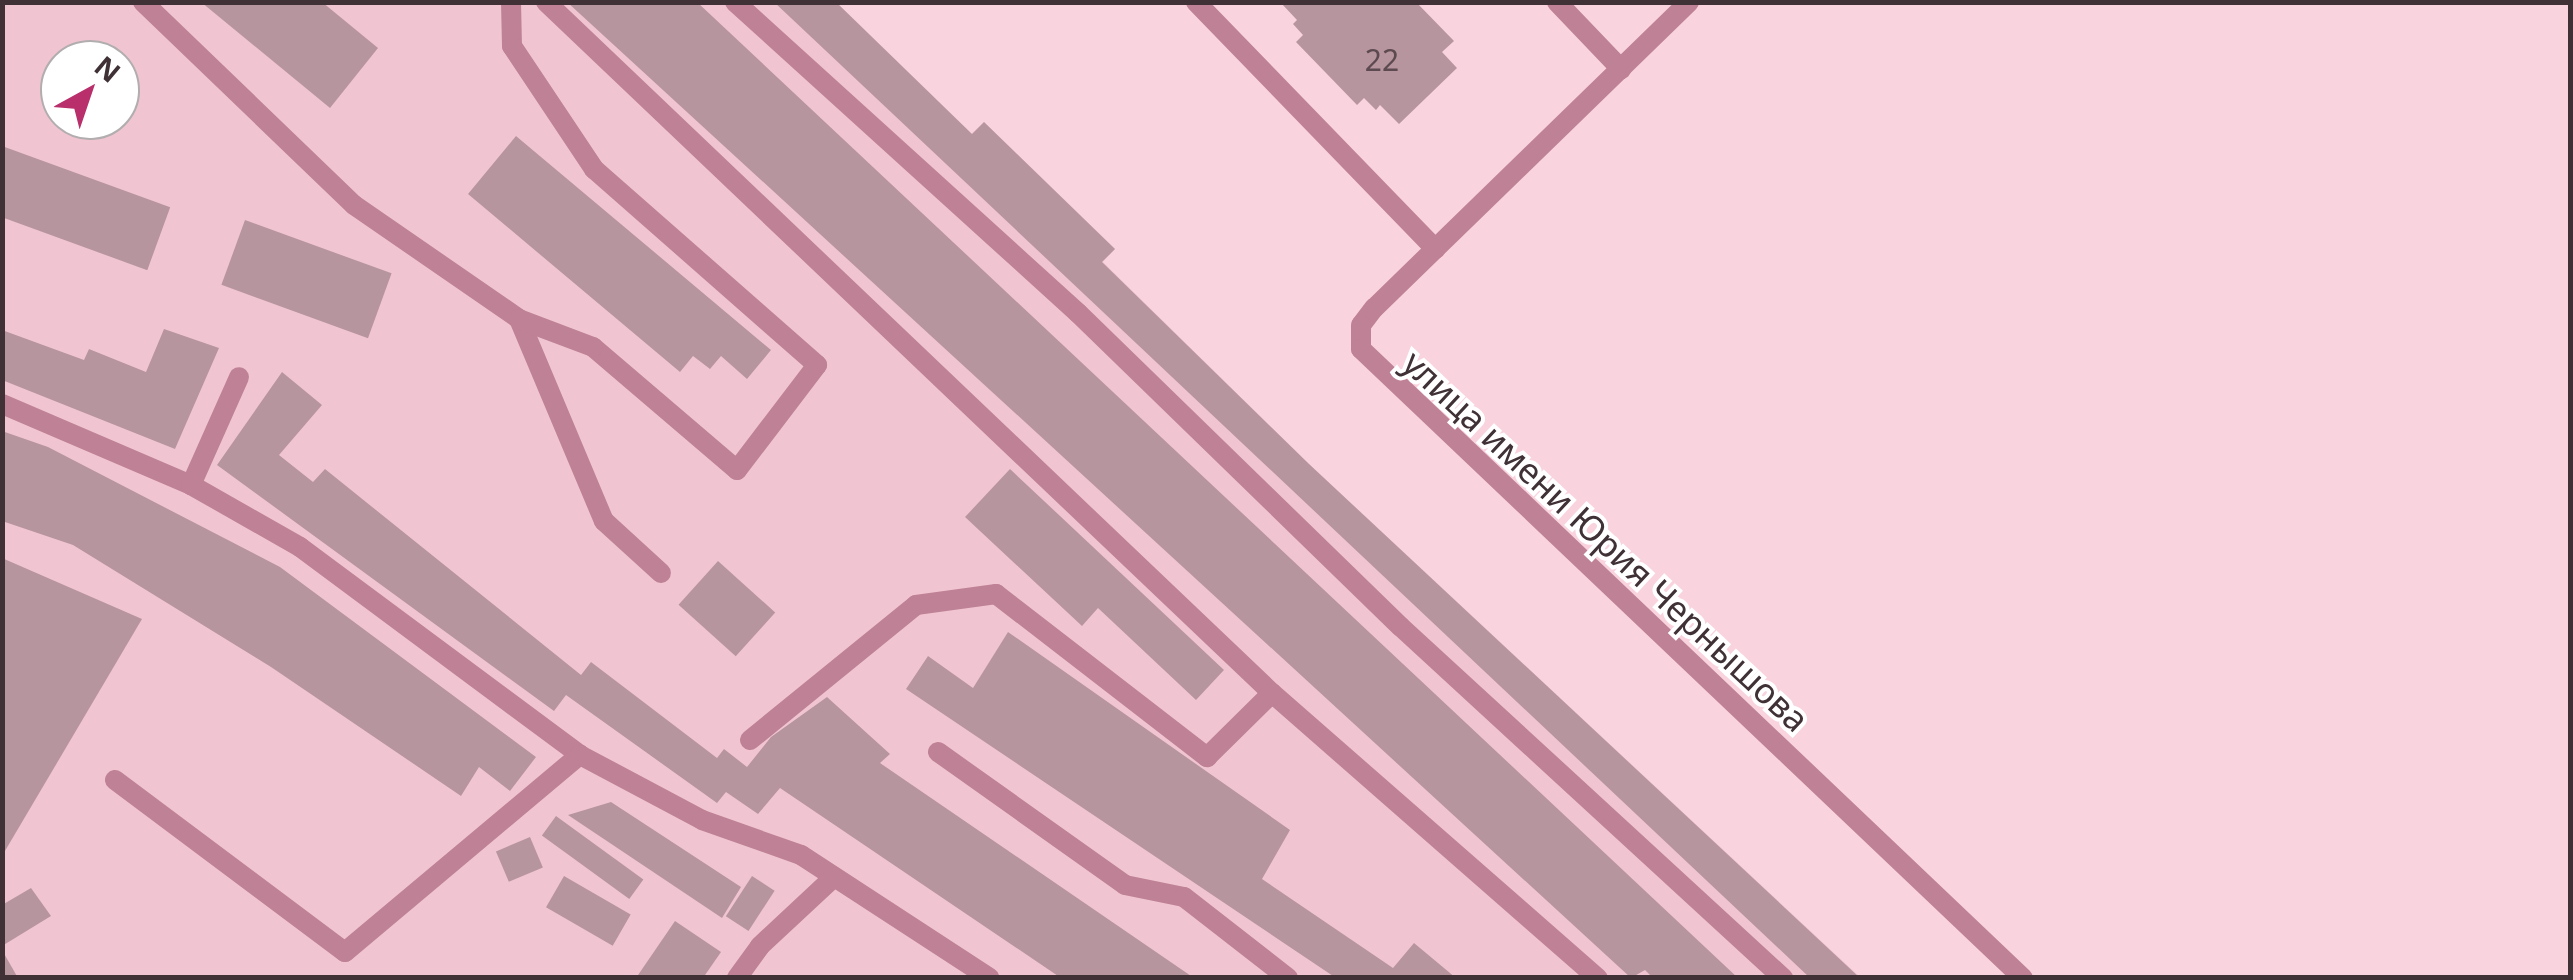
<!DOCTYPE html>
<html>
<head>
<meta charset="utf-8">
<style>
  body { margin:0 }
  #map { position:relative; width:2573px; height:980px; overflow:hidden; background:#f9d4df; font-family:"Noto Sans",sans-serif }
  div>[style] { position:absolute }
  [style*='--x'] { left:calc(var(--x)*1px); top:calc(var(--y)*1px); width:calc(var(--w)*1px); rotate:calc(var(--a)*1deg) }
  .built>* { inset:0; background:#f0c5d1 }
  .building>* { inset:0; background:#b7959f; transform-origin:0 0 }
  .lane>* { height:20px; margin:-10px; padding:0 10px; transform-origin:10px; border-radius:10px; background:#bf8195 }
  .street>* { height:20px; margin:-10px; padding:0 10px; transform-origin:10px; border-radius:10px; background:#bf8195 }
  span { translate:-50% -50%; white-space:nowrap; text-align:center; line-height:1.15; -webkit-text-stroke:8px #fff; paint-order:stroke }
  .number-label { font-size:30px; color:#5d4a50 }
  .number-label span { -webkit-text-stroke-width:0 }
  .street-label { font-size:35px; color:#3f3135 }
  .frame { position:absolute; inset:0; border:5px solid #3f3135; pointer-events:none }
  .north { position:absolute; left:40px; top:40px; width:100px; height:100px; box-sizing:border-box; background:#fff; border:2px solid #b2adae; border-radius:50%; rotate:40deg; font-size:28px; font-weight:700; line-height:40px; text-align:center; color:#3f3135 }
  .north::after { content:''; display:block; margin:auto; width:35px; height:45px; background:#b92f6b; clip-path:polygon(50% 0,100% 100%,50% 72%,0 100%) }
</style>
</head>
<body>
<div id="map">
  <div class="built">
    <i style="clip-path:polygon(evenodd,2px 3px,836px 3px,971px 134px,984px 122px,1115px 249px,1103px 262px,1309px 464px,1860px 977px,3px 977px,2px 3px,60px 60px,120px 60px,120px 120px,60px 120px,60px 60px)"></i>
  </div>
  <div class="building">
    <i style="clip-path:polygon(201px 2px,322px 2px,378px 48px,330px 108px)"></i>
    <i style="clip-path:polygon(567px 2px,697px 2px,1738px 978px,1653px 978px,1645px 970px,1631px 978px)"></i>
    <i style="clip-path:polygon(774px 2px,836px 2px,972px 134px,984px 122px,1115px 249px,1102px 262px,1309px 464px,1860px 978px,1810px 978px)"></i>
    <i style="clip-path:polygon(1281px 3px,1417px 3px,1454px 41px,1442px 52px,1457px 68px,1399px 124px,1380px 105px,1376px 110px,1364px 98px,1357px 105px,1296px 42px,1303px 35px,1293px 24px,1297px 20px)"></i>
    <i style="clip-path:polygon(516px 136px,771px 350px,747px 379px,721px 356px,710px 369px,693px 356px,680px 372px,468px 194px)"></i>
    <i style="left:2px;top:146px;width:179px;height:67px;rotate:20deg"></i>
    <i style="left:245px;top:220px;width:156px;height:69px;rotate:20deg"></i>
    <i style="clip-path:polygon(164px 329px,219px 348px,175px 449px,2px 380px,2px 330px,84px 360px,89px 349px,146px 372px)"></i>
    <i style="clip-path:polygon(282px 372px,322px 405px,279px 455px,313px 482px,325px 469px,581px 675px,591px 662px,717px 758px,724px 749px,747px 767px,771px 737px,827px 697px,890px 754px,880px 763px,1194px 978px,1061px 978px,780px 788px,758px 814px,726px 792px,717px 803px,566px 695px,554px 711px,217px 465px)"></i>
    <i style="clip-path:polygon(2px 431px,48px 447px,280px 567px,536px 757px,510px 791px,479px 767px,461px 796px,271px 667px,73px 545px,2px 521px)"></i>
    <i style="clip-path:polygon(1010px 469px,1224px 670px,1196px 700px,1098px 608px,1082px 626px,965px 517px)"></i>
    <i style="clip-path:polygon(2px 558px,142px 619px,2px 856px)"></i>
    <i style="left:718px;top:561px;width:77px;height:59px;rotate:42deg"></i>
    <i style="clip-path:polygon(1008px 632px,1290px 830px,1262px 879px,1393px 968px,1414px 943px,1456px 978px,1336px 978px,906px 689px,928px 656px,973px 688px)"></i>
    <i style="clip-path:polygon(611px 802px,741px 887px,722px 918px,568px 815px)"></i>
    <i style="left:556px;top:816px;width:108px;height:24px;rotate:36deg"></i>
    <i style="left:530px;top:837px;width:33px;height:37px;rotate:67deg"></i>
    <i style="left:564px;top:876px;width:77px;height:36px;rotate:30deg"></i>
    <i style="left:752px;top:876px;width:27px;height:48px;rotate:33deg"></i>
    <i style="clip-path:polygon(31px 888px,51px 916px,2px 946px,2px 905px)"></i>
    <i style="clip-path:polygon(675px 921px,721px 952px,703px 978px,636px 978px)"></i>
    <i style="clip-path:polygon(2px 950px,18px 978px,2px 978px)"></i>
  </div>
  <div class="lane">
    <i style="--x:143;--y:2;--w:293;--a:43.9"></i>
    <i style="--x:354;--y:205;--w:201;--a:34.6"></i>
    <i style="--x:519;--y:319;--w:219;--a:67.2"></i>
    <i style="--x:604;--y:521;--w:77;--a:42.4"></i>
    <i style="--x:511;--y:2;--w:44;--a:88.7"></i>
    <i style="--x:512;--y:46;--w:148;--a:56.3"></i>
    <i style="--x:594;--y:169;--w:297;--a:41.3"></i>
    <i style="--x:817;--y:365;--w:132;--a:127.3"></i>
    <i style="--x:737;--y:470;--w:189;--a:-139.5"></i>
    <i style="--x:593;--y:347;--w:79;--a:-159.3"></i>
    <i style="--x:546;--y:2;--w:1002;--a:43.59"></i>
    <i style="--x:1272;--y:693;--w:433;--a:41.2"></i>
    <i style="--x:735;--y:2;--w:463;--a:42.2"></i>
    <i style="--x:1078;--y:313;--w:450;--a:44.2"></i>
    <i style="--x:1401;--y:627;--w:519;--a:42.58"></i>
    <i style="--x:1557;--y:2;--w:93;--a:46.3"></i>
    <i style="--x:2;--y:404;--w:206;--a:23.2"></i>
    <i style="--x:191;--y:485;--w:125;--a:29.6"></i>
    <i style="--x:300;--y:547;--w:349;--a:36.6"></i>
    <i style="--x:191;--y:485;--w:118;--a:-66"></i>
    <i style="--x:750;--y:740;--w:214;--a:-39.1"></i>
    <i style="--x:916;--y:605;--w:81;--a:-7.8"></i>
    <i style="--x:996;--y:594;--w:267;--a:37.7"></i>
    <i style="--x:1207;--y:757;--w:91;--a:-44.6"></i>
    <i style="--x:938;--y:752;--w:229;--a:35.4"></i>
    <i style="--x:1125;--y:885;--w:60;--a:11.5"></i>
    <i style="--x:1184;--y:897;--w:132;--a:37.9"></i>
    <i style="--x:115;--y:780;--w:287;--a:36.8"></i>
    <i style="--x:345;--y:952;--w:307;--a:-40"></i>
    <i style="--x:580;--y:755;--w:138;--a:28"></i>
    <i style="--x:702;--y:820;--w:105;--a:19.5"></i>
    <i style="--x:801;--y:855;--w:225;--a:33.1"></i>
    <i style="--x:737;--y:978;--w:39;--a:-54"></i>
    <i style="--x:760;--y:946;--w:101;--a:-43"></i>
  </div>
  <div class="street">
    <i style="--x:1196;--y:2;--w:344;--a:45.9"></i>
    <i style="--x:1689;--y:2;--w:439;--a:135.8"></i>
    <i style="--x:1374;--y:308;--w:21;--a:127"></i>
    <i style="--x:1361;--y:325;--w:24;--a:90"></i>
    <i style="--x:1361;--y:349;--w:913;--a:43.54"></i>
  </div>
  <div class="number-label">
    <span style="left:1382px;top:60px">22</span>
  </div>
  <div class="street-label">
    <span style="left:1606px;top:541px;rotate:43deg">улица имени Юрия Чернышова</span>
  </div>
  <div class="frame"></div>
  <div class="north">N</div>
</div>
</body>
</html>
